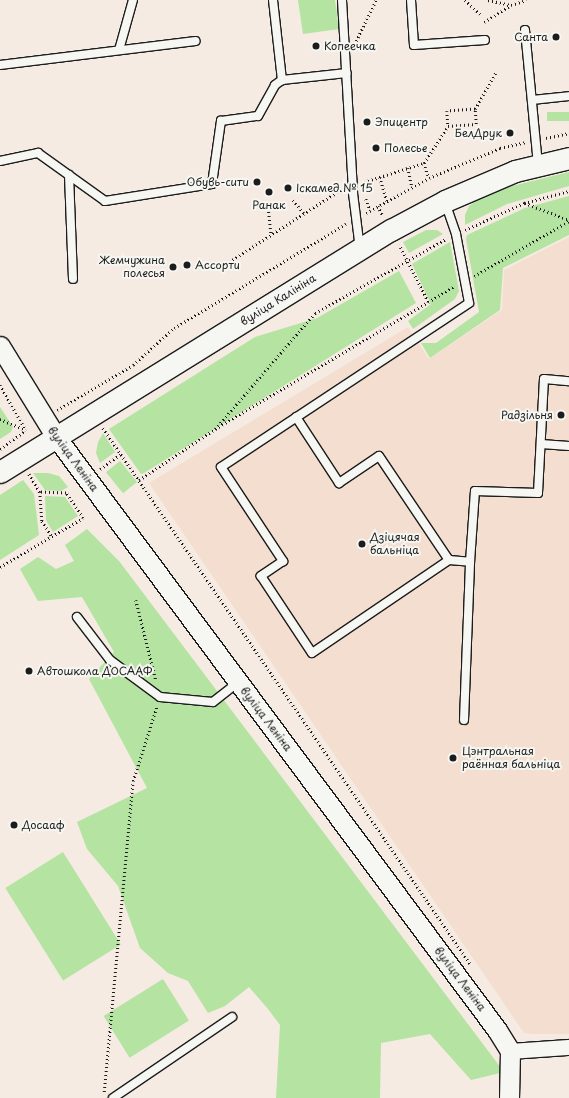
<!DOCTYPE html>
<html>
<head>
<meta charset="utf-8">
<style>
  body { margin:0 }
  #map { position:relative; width:569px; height:1098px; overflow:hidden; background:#f5ebe2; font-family:"Playpen Sans",sans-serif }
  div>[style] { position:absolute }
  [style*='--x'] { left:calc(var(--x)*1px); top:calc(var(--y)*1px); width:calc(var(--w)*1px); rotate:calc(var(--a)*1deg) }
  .built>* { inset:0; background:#f4decf }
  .green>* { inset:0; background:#b4e3a2; transform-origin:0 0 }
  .path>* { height:2.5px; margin-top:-1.25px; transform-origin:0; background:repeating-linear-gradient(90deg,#1c1c1c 0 1px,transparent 0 4px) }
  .roads { filter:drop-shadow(1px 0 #1c1c1c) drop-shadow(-1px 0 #1c1c1c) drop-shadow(0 1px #1c1c1c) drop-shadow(0 -1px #1c1c1c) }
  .service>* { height:8px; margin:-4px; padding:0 4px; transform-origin:4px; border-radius:4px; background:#f6f6f2 }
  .minor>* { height:15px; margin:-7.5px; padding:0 7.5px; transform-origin:7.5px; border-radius:7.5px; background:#f6f6f2 }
  .tertiary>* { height:19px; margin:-9.5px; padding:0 9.5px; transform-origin:9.5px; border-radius:9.5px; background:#f6f6f2 }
  .secondary>* { height:21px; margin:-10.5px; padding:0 10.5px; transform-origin:10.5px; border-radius:10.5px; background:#f6f6f2 }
  .dots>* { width:11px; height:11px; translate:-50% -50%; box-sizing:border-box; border:2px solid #f6f6f2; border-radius:50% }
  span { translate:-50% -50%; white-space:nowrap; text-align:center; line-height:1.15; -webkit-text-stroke:4px #f6f6f2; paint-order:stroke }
  .poi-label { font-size:11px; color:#1c1c1c }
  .right { translate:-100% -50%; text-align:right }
  .left { translate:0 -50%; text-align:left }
  .street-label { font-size:11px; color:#1c1c1c }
</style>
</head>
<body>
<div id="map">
  <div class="built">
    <i style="clip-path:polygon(569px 237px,569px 1034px,533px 1034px,524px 1033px,149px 483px,408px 327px,429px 359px,502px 310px,504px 270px)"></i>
  </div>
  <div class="green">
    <i style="clip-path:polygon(298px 0,335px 0,339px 29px,303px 34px)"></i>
    <i style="left:569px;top:112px;width:9px;height:22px;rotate:90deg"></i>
    <i style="clip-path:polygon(569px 172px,569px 186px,507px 204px,465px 225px,465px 215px,469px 206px,477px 200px,508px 187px)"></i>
    <i style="clip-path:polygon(569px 196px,569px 235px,503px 268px,500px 310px,430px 358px,421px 343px,436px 343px,479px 312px,466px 239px,467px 235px,525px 208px)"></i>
    <i style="clip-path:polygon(426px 230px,437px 230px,443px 234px,409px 253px,403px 242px)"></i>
    <i style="clip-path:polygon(450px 242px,459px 291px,455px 299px,413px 329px,408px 321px,431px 304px,412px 264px)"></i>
    <i style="clip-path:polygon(399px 271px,416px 303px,144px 473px,141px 474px,109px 429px,255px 337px,317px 318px)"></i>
    <i style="clip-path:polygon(0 407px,13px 427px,11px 432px,0 439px)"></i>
    <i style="clip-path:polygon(103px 433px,115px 452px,100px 463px,96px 453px,98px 442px)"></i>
    <i style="left:120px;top:461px;width:27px;height:18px;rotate:51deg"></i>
    <i style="clip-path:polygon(33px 473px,48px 473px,59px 476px,68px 487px,61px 491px,45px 490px)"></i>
    <i style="clip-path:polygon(23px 480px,34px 494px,39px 535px,0 560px,0 495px)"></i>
    <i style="clip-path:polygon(45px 496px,65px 497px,78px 516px,53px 532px,46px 520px)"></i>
    <i style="clip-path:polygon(87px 529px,119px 561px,504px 1072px,471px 1080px,430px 1034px,381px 1043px,380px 1098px,276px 1098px,280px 1025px,268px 1009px,249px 987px,225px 1006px,208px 1013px,188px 981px,168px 973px,140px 948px,118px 886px,87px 849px,77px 822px,147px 788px,89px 679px,114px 652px,82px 597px,38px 601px,20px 569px,38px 557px,56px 569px,74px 561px,65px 545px)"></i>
    <i style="left:63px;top:852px;width:109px;height:68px;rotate:58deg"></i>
    <i style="left:163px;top:979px;width:49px;height:70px;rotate:58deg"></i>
  </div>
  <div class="path">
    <i style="--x:465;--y:0;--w:21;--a:43"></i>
    <i style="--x:488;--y:0;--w:24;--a:12"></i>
    <i style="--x:484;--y:22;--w:32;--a:-32"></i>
    <i style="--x:511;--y:5;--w:16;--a:-18"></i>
    <i style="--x:356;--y:41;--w:46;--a:-64"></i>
    <i style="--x:475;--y:109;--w:28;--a:176"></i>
    <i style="--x:447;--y:111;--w:15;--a:86"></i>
    <i style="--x:448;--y:126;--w:28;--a:-4"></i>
    <i style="--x:476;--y:124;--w:15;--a:-94"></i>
    <i style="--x:475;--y:109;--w:43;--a:-60.4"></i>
    <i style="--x:546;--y:138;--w:24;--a:-12"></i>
    <i style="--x:424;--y:163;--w:16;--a:72"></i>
    <i style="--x:408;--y:168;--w:19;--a:78"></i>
    <i style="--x:380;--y:177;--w:25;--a:74"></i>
    <i style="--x:364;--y:182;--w:63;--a:-17.6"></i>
    <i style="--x:424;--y:163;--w:44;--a:-57"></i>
    <i style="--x:366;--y:199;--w:12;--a:70"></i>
    <i style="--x:293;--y:200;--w:17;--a:50"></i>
    <i style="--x:525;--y:203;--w:47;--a:21.1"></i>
    <i style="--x:268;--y:204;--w:30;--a:84"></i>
    <i style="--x:378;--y:206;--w:11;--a:63"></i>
    <i style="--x:366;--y:213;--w:72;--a:-29.1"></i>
    <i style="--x:429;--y:178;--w:77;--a:-22.9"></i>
    <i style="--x:500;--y:148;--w:27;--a:-13"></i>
    <i style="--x:465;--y:230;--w:65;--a:-24.6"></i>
    <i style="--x:524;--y:203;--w:47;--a:-14.9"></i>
    <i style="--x:229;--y:262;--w:135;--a:-32.9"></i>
    <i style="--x:474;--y:276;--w:110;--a:-30.1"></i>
    <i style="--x:428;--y:302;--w:31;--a:-31"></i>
    <i style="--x:0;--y:385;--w:52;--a:60"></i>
    <i style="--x:57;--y:410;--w:88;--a:-30.6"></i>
    <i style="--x:133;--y:365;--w:55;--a:-42.1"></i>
    <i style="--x:174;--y:328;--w:201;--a:-31.2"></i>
    <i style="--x:0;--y:419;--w:28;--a:23"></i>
    <i style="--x:103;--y:428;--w:651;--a:55.58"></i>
    <i style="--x:215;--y:429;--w:153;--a:-49.2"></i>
    <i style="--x:315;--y:313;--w:150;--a:-29.5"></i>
    <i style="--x:0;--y:449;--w:32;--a:-36"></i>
    <i style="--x:100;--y:469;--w:26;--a:-36"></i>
    <i style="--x:29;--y:474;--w:21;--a:59"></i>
    <i style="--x:40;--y:492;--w:29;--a:86"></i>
    <i style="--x:42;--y:521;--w:17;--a:57"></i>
    <i style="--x:139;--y:480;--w:92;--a:-33.9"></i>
    <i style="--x:215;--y:429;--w:248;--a:-30.8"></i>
    <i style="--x:428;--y:302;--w:64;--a:-117"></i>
    <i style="--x:0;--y:567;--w:96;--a:-30.6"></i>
    <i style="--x:83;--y:518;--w:30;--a:-124"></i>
    <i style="--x:66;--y:493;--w:26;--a:-178"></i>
    <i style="--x:136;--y:600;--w:82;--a:76"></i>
    <i style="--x:104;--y:1092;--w:312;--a:-84.7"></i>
    <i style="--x:133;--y:781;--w:79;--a:-72.3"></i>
  </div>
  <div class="roads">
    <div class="service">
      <i style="--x:273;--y:0;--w:81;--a:83.6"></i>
      <i style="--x:282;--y:80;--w:65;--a:-6.1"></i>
      <i style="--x:342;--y:0;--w:193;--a:86.7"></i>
      <i style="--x:353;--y:193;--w:56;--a:82.9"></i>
      <i style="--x:411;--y:0;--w:45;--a:86.2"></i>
      <i style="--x:414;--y:45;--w:71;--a:-4"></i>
      <i style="--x:525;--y:30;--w:135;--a:84.5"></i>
      <i style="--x:119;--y:50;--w:52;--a:-74.4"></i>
      <i style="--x:0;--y:65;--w:197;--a:-7"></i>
      <i style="--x:532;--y:100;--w:37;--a:-6"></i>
      <i style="--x:0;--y:161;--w:39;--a:-12"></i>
      <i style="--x:38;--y:153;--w:82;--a:35.6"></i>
      <i style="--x:105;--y:201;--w:108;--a:-9"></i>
      <i style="--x:212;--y:184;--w:64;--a:-81.9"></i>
      <i style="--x:221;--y:121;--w:37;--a:-8"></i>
      <i style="--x:258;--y:116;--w:35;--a:-61"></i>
      <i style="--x:275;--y:85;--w:9;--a:-36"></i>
      <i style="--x:69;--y:175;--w:104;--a:87.8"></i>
      <i style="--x:445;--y:202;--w:34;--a:71"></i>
      <i style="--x:456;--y:234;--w:70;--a:79.3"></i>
      <i style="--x:469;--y:303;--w:297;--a:146.5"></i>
      <i style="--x:221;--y:467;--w:113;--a:56.6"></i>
      <i style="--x:283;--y:561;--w:27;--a:146"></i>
      <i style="--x:261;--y:576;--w:92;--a:56.5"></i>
      <i style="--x:312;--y:653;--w:166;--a:-34.2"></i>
      <i style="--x:449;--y:560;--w:21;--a:5"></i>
      <i style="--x:470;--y:562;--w:71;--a:-86"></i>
      <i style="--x:475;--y:491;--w:63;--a:1.8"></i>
      <i style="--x:538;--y:493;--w:114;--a:-87"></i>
      <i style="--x:544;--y:379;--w:25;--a:5"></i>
      <i style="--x:296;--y:417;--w:79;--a:56.9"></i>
      <i style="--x:339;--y:483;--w:48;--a:-34"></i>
      <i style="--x:379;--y:456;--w:125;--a:56.1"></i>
      <i style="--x:541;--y:444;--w:28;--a:4"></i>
      <i style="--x:77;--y:617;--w:54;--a:52.5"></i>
      <i style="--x:110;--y:660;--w:62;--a:36.5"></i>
      <i style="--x:160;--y:697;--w:53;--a:5.4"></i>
      <i style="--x:213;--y:702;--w:33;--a:-38"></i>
      <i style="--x:464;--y:720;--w:158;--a:-87.8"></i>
      <i style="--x:113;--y:1098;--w:144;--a:-34.2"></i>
    </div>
    <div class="minor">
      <i style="--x:510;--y:1051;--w:59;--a:-3.9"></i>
    </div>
    <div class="tertiary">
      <i style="--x:0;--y:346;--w:107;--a:58.4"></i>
      <i style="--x:56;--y:437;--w:739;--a:53.36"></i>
      <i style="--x:497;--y:1030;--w:25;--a:58"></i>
      <i style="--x:510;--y:1051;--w:47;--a:91.2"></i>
    </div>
    <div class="secondary">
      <i style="--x:0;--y:472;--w:460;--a:-31.8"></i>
      <i style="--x:391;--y:230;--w:61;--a:-28.2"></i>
      <i style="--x:445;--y:201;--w:76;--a:-23.2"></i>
      <i style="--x:515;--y:171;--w:56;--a:-13.5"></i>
    </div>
  </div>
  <div class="dots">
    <i style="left:556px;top:37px;background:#1c1c1c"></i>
    <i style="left:316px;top:46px;background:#1c1c1c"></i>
    <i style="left:367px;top:122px;background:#1c1c1c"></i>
    <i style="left:510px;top:133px;background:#1c1c1c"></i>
    <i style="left:376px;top:148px;background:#1c1c1c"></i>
    <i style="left:257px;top:182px;background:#1c1c1c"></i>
    <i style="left:288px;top:188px;background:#1c1c1c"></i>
    <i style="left:269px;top:192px;background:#1c1c1c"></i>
    <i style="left:187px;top:265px;background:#1c1c1c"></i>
    <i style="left:173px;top:267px;background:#1c1c1c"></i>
    <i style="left:561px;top:415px;background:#1c1c1c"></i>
    <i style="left:362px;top:544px;background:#1c1c1c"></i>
    <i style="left:29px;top:671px;background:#1c1c1c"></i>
    <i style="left:453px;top:758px;background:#1c1c1c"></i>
    <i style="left:14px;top:825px;background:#1c1c1c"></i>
  </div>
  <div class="poi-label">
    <span class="right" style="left:548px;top:37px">Санта</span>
    <span class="left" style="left:324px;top:46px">Копеечка</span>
    <span class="left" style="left:375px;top:122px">Эпицентр</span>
    <span class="right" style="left:502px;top:133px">БелДрук</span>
    <span class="left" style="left:384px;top:148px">Полесье</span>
    <span class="right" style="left:249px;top:182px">Обувь-сити</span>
    <span class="left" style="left:296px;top:188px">Іскамед № 15</span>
    <span style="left:269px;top:205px">Ранак</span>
    <span class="right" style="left:165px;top:267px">Жемчужина<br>полесья</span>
    <span class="left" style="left:195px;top:265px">Ассорти</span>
    <span class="right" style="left:553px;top:415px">Радзільня</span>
    <span class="left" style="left:370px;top:544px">Дзіцячая<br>бальніца</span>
    <span class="left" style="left:37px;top:671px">Автошкола ДОСААФ</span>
    <span class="left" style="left:462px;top:758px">Цэнтральная<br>раённая бальніца</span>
    <span class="left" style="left:22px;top:825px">Досааф</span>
  </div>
  <div class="street-label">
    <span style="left:278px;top:300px;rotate:-32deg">вуліца Калініна</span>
    <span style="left:73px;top:459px;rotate:54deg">вуліца Леніна</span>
    <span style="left:266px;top:719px;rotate:53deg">вуліца Леніна</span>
    <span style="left:460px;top:979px;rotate:53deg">вуліца Леніна</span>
  </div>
</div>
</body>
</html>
